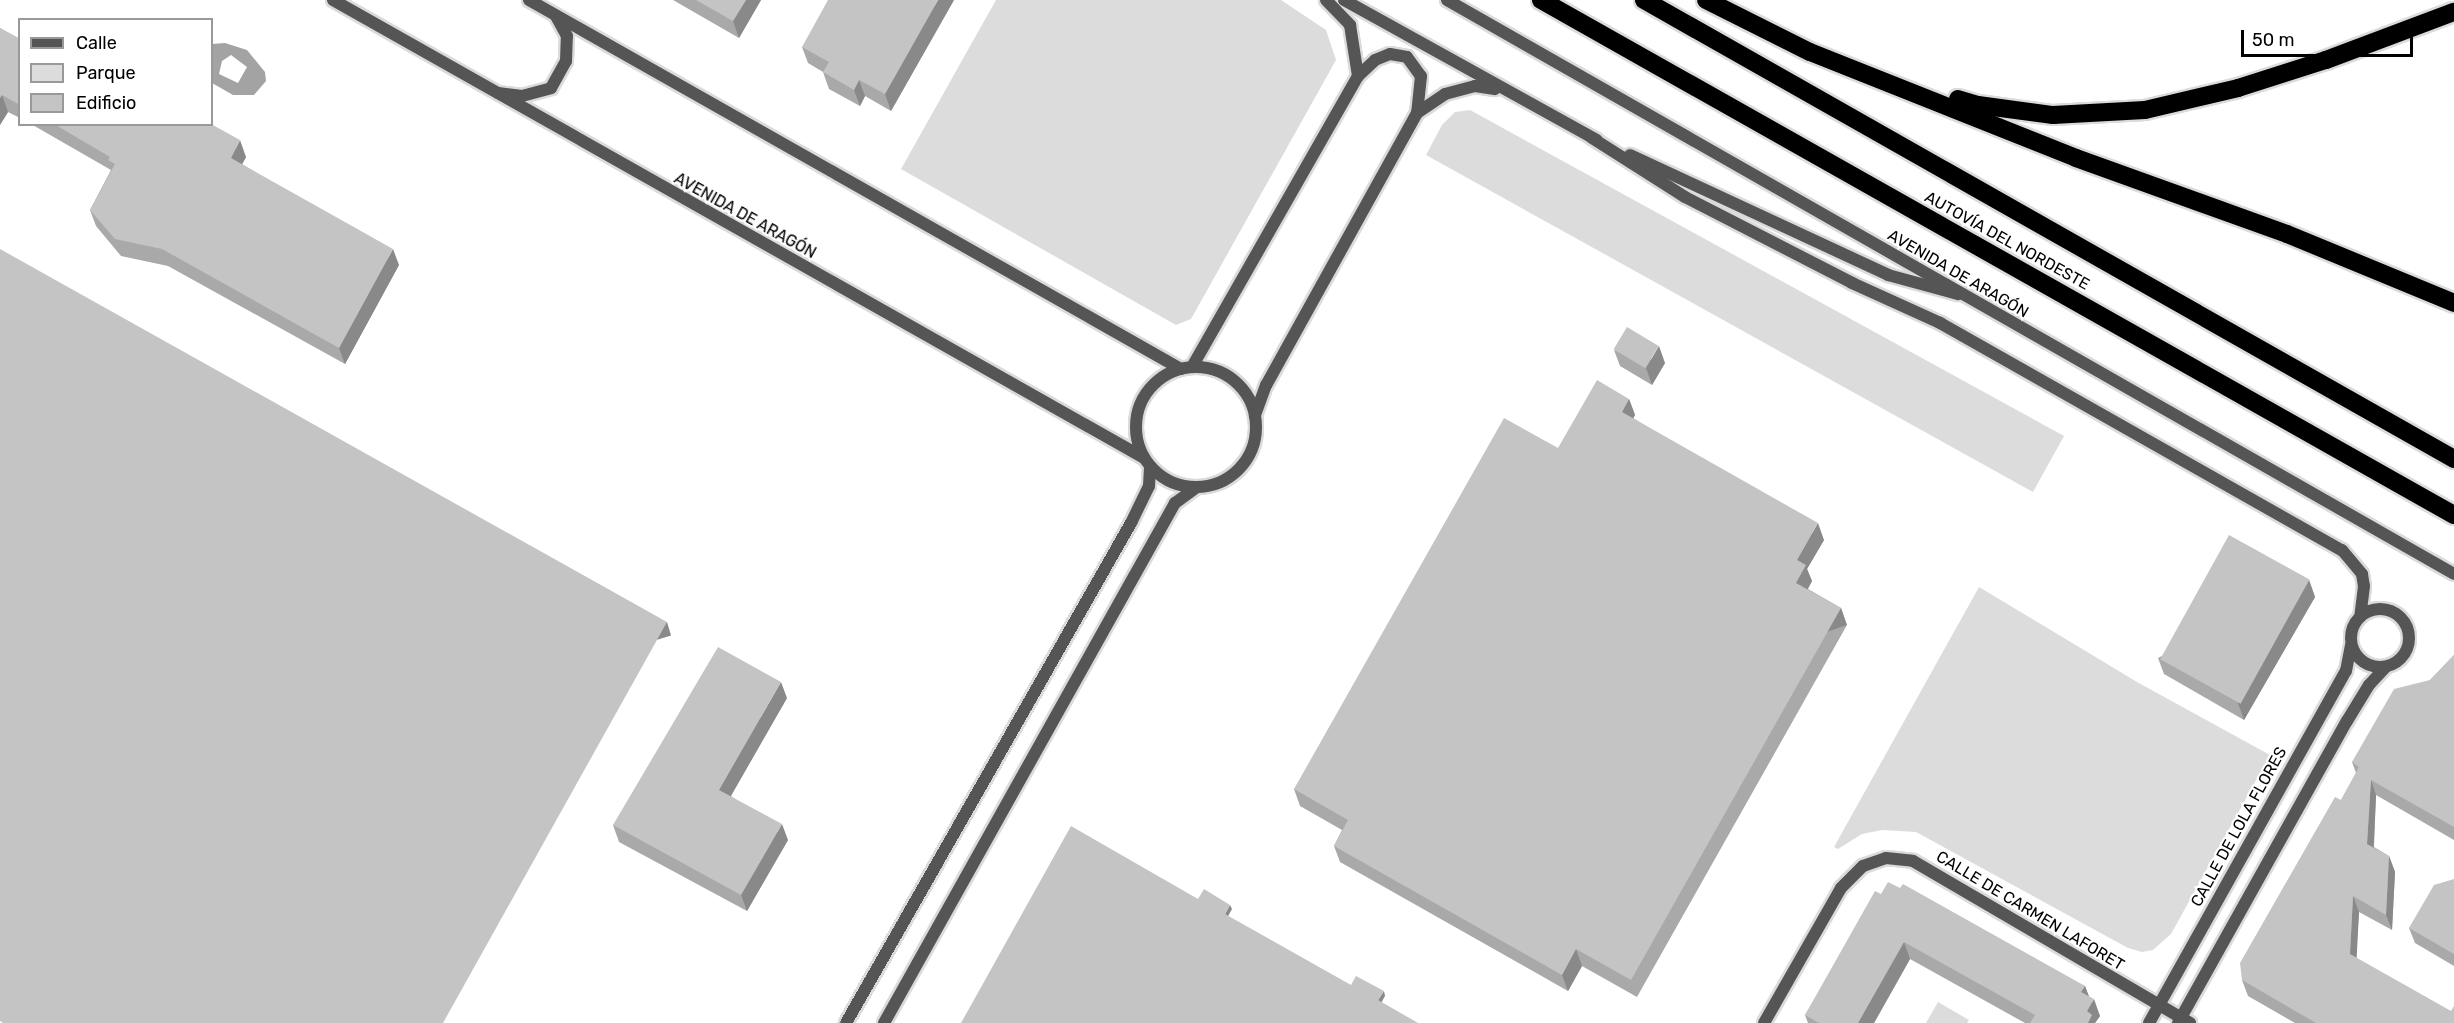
<!DOCTYPE html>
<html>
<head>
<meta charset="utf-8">
<style>
  body { margin:0 }
  #map { position:relative; width:2454px; height:1023px; overflow:hidden; background:#fff; font-family:Rubik,sans-serif }
  div>[style] { position:absolute }
  [style*='--x'] { left:calc(var(--x)*1px); top:calc(var(--y)*1px); width:calc(var(--w)*1px); rotate:calc(var(--a)*1deg) }
  .green>* { inset:0; background:#dcdcdc }
  .water>* { inset:0; background:#a3a3a3 }
  .roads { filter:drop-shadow(2px 0 #dbdbdb) drop-shadow(-2px 0 #dbdbdb) drop-shadow(0 2px #dbdbdb) drop-shadow(0 -2px #dbdbdb) }
  .minor>* { height:12px; margin:-6px; padding:0 6px; transform-origin:6px; border-radius:6px; background:#555 }
  .minor>.ring { margin:-6px; padding:0; box-sizing:content-box; background:none; border:12px solid #555; border-radius:50% }
  .tertiary>* { height:12px; margin:-6px; padding:0 6px; transform-origin:6px; border-radius:6px; background:#555 }
  .motorway>* { height:18px; margin:-9px; padding:0 9px; transform-origin:9px; border-radius:9px; background:#000 }
  .wall>* { inset:0; background:#a9a9a9 }
  .shaded-wall>* { inset:0; background:#898989; transform-origin:0 0 }
  .building>* { inset:0; background:#c4c4c4; transform-origin:0 0 }
  span { translate:-50% -50%; white-space:nowrap; text-align:center; line-height:1.15; -webkit-text-stroke:4.5px #fff; paint-order:stroke }
  .street-label { font-size:16px; color:#000 }
  .legend { position:absolute; left:18px; top:18px; width:195px; height:108px; box-sizing:border-box; background:#fff; border:2px solid #999; margin:0; padding:8px 10px; list-style:none; font-size:18px; color:#000 }
  .legend li { display:flex; align-items:center; gap:12px; height:30px }
  .legend b { width:30px; border:2px solid #999 }
  .scale { position:absolute; left:2241px; top:30px; width:172px; height:27px; box-sizing:border-box; border:3px solid #000; border-top:0; padding-left:8px; font-size:18px; line-height:21px; white-space:nowrap; color:#000; -webkit-text-stroke:4px #fff; paint-order:stroke }
</style>
</head>
<body>
<div id="map">
  <div class="green">
    <i style="clip-path:polygon(996px 0,1281px 0,1326px 30px,1336px 60px,1191px 319px,1176px 325px,901px 169px)"></i>
    <i style="clip-path:polygon(1470px 110px,2064px 436px,2033px 492px,1426px 155px,1442px 125px,1455px 112px)"></i>
    <i style="clip-path:polygon(1979px 587px,2137px 682px,2270px 755px,2171px 934px,2153px 950px,2142px 952px,2128px 948px,1916px 832px,1882px 830px,1862px 834px,1838px 849px,1834px 847px)"></i>
    <i style="clip-path:polygon(1938px 1002px,1969px 1020px,1967px 1023px,1926px 1023px)"></i>
  </div>
  <div class="water">
    <i style="clip-path:polygon(evenodd,225px 43px,247px 50px,265px 72px,266px 81px,254px 95px,233px 95px,212px 83px,212px 44px,225px 43px,231px 55px,247px 67px,238px 83px,219px 74px,222px 61px,231px 55px)"></i>
  </div>
  <div class="roads">
    <div class="minor">
      <i style="--x:333;--y:0;--w:931;--a:29.45"></i>
      <i style="--x:529;--y:0;--w:749;--a:29.51"></i>
      <i style="--x:1326;--y:0;--w:35;--a:46"></i>
      <i style="--x:1350;--y:25;--w:52;--a:81.1"></i>
      <i style="--x:1344;--y:0;--w:289;--a:29"></i>
      <i style="--x:498;--y:93;--w:24;--a:7"></i>
      <i style="--x:522;--y:96;--w:30;--a:-15"></i>
      <i style="--x:551;--y:88;--w:31;--a:-61"></i>
      <i style="--x:566;--y:61;--w:25;--a:-88"></i>
      <i style="--x:567;--y:36;--w:23;--a:-119"></i>
      <i style="--x:1417;--y:113;--w:34;--a:-34"></i>
      <i style="--x:1445;--y:94;--w:31;--a:-15"></i>
      <i style="--x:1475;--y:86;--w:20;--a:9"></i>
      <i style="--x:1592;--y:138;--w:110;--a:32.4"></i>
      <i style="--x:1685;--y:197;--w:188;--a:27.2"></i>
      <i style="--x:1852;--y:283;--w:97;--a:24.4"></i>
      <i style="--x:1940;--y:323;--w:462;--a:29.5"></i>
      <i style="--x:2342;--y:550;--w:31;--a:50"></i>
      <i style="--x:2362;--y:574;--w:12;--a:81"></i>
      <i style="--x:2364;--y:586;--w:31;--a:97"></i>
      <i style="--x:1630;--y:155;--w:285;--a:24.9"></i>
      <i style="--x:1888;--y:275;--w:73;--a:15.2"></i>
      <i class="ring" style="left:1136px;top:367px;width:108px;height:108px"></i>
      <i style="--x:1192;--y:367;--w:335;--a:-60.3"></i>
      <i style="--x:1358;--y:76;--w:23;--a:-43"></i>
      <i style="--x:1375;--y:60;--w:16;--a:-22"></i>
      <i style="--x:1390;--y:54;--w:17;--a:10"></i>
      <i style="--x:1407;--y:57;--w:24;--a:54"></i>
      <i style="--x:1421;--y:76;--w:37;--a:96"></i>
      <i style="--x:1417;--y:113;--w:311;--a:119"></i>
      <i style="--x:1266;--y:385;--w:33;--a:110"></i>
      <i class="ring" style="left:2351px;top:609px;width:46px;height:46px"></i>
      <i style="--x:846;--y:1023;--w:576;--a:-60.32"></i>
      <i style="--x:1131;--y:523;--w:41;--a:-64.1"></i>
      <i style="--x:1149;--y:486;--w:19;--a:-87"></i>
      <i style="--x:884;--y:1023;--w:596;--a:-60.77"></i>
      <i style="--x:1175;--y:503;--w:26;--a:-36"></i>
      <i style="--x:1764;--y:1023;--w:155;--a:-60.3"></i>
      <i style="--x:1841;--y:888;--w:31;--a:-45"></i>
      <i style="--x:1863;--y:866;--w:24;--a:-19"></i>
      <i style="--x:1886;--y:858;--w:27;--a:6"></i>
      <i style="--x:1913;--y:861;--w:321;--a:30.3"></i>
      <i style="--x:2149;--y:1023;--w:403;--a:-60.8"></i>
      <i style="--x:2346;--y:671;--w:26;--a:-79"></i>
      <i style="--x:2178;--y:1023;--w:346;--a:-60.8"></i>
      <i style="--x:2347;--y:721;--w:42;--a:-58.6"></i>
      <i style="--x:2369;--y:685;--w:25;--a:-47"></i>
    </div>
    <div class="tertiary">
      <i style="--x:1447;--y:0;--w:1159;--a:29.68"></i>
    </div>
    <div class="motorway">
      <i style="--x:1541;--y:0;--w:1048;--a:29.43"></i>
      <i style="--x:1644;--y:0;--w:931;--a:29.54"></i>
      <i style="--x:1706;--y:0;--w:116;--a:26.6"></i>
      <i style="--x:1810;--y:52;--w:286;--a:21.7"></i>
      <i style="--x:2076;--y:158;--w:224;--a:19.8"></i>
      <i style="--x:2287;--y:234;--w:181;--a:22.4"></i>
      <i style="--x:1958;--y:99;--w:21;--a:17"></i>
      <i style="--x:1978;--y:105;--w:76;--a:7.6"></i>
      <i style="--x:2053;--y:115;--w:92;--a:-3.1"></i>
      <i style="--x:2145;--y:110;--w:96;--a:-13.3"></i>
      <i style="--x:2238;--y:88;--w:92;--a:-17.7"></i>
      <i style="--x:2326;--y:60;--w:137;--a:-20.6"></i>
    </div>
  </div>
  <div class="wall">
    <i style="clip-path:polygon(673px 0,761px 0,739px 38px)"></i>
    <i style="clip-path:polygon(954px 0,891px 111px,865px 96px,860px 106px,829px 89px,823px 72px,808px 63px,802px 47px)"></i>
    <i style="clip-path:polygon(0 28px,20px 39px,20px 118px,8px 112px,0 125px)"></i>
    <i style="clip-path:polygon(31px 124px,211px 124px,246px 157px,242px 164px,399px 265px,345px 364px,168px 266px,121px 256px,96px 226px,90px 210px,111px 170px)"></i>
    <i style="clip-path:polygon(1614px 350px,1665px 363px,1652px 385px,1620px 366px)"></i>
    <i style="clip-path:polygon(1629px 399px,1635px 415px,1633px 418px,1824px 540px,1807px 569px,1812px 581px,1808px 589px,1841px 608px,1847px 625px,1637px 997px,1582px 966px,1568px 991px,1340px 862px,1334px 846px,1342px 830px,1300px 806px,1294px 789px,1558px 448px)"></i>
    <i style="clip-path:polygon(2309px 580px,2315px 597px,2244px 720px,2164px 674px,2158px 658px)"></i>
    <i style="clip-path:polygon(2454px 655px,2454px 840px,2376px 795px,2374px 847px,2389px 856px,2395px 872px,2392px 930px,2359px 912px,2356px 958px,2454px 1023px,2295px 1023px,2248px 996px,2242px 980px,2356px 773px,2352px 762px)"></i>
    <i style="clip-path:polygon(787px 698px,731px 796px,788px 840px,747px 911px,619px 842px,613px 825px)"></i>
    <i style="clip-path:polygon(2454px 879px,2454px 966px,2415px 943px,2409px 928px)"></i>
    <i style="clip-path:polygon(1881px 894px,2085px 986px,2089px 996px,2100px 1016px,2095px 1023px,2025px 1023px,1910px 959px,1874px 1023px,1808px 1023px,1805px 1015px)"></i>
  </div>
  <div class="shaded-wall">
    <i style="clip-path:polygon(746px 0,761px 0,739px 38px,733px 21px)"></i>
    <i style="clip-path:polygon(938px 0,954px 0,891px 111px,885px 94px)"></i>
    <i style="clip-path:polygon(859px 80px,865px 96px,860px 106px,854px 90px)"></i>
    <i style="clip-path:polygon(2px 95px,8px 112px,0 125px,0 98px)"></i>
    <i style="clip-path:polygon(240px 140px,246px 157px,237px 174px,231px 158px)"></i>
    <i style="clip-path:polygon(393px 249px,399px 265px,345px 364px,339px 348px)"></i>
    <i style="clip-path:polygon(1659px 346px,1665px 363px,1652px 385px,1646px 368px)"></i>
    <i style="clip-path:polygon(1629px 399px,1635px 415px,1628px 428px,1622px 412px)"></i>
    <i style="clip-path:polygon(1818px 523px,1824px 540px,1807px 569px,1812px 581px,1802px 599px,1796px 583px,1797px 560px)"></i>
    <i style="clip-path:polygon(2309px 580px,2315px 597px,2244px 720px,2238px 703px)"></i>
    <i style="left:1841px;top:608px;width:18px;height:427px;rotate:71deg"></i>
    <i style="left:667px;top:622px;width:14px;height:459px;rotate:73deg"></i>
    <i style="clip-path:polygon(781px 682px,787px 698px,725px 806px,719px 790px)"></i>
    <i style="clip-path:polygon(2371px 780px,2376px 795px,2373px 859px,2367px 844px)"></i>
    <i style="clip-path:polygon(782px 824px,788px 840px,747px 911px,741px 895px)"></i>
    <i style="clip-path:polygon(2389px 856px,2395px 872px,2392px 930px,2386px 915px)"></i>
    <i style="clip-path:polygon(2353px 896px,2359px 912px,2356px 970px,2350px 954px)"></i>
    <i style="clip-path:polygon(1230px 905px,1232px 909px,1227px 918px,1225px 914px)"></i>
    <i style="clip-path:polygon(1904px 942px,1910px 959px,1874px 1023px,1858px 1023px)"></i>
    <i style="clip-path:polygon(1576px 949px,1582px 966px,1568px 991px,1562px 975px)"></i>
    <i style="clip-path:polygon(2085px 986px,2091px 1003px,2081px 992px)"></i>
    <i style="clip-path:polygon(1384px 991px,1385px 996px,1380px 1005px,1378px 1000px)"></i>
    <i style="clip-path:polygon(2094px 999px,2100px 1016px,2095px 1023px,2088px 1023px,2087px 1011px)"></i>
  </div>
  <div class="building">
    <i style="clip-path:polygon(696px 0,746px 0,733px 21px)"></i>
    <i style="clip-path:polygon(828px 0,938px 0,885px 94px,859px 80px,854px 90px,823px 72px,829px 62px,802px 47px)"></i>
    <i style="clip-path:polygon(0 28px,20px 39px,20px 105px,2px 95px,0 98px)"></i>
    <i style="clip-path:polygon(54px 124px,211px 124px,240px 140px,231px 158px,393px 249px,339px 348px,162px 249px,115px 239px,90px 210px,115px 164px,108px 160px,110px 157px)"></i>
    <i style="clip-path:polygon(0 249px,667px 622px,443px 1023px,3px 1023px,0 1021px)"></i>
    <i style="left:1627px;top:327px;width:37px;height:26px;rotate:31deg"></i>
    <i style="clip-path:polygon(1597px 380px,1629px 399px,1622px 412px,1818px 523px,1797px 560px,1806px 565px,1796px 583px,1841px 608px,1631px 980px,1576px 949px,1562px 975px,1334px 846px,1348px 820px,1294px 789px,1504px 418px,1558px 448px)"></i>
    <i style="left:2229px;top:535px;width:92px;height:142px;rotate:29deg"></i>
    <i style="clip-path:polygon(718px 647px,781px 682px,719px 790px,782px 824px,741px 895px,613px 825px)"></i>
    <i style="clip-path:polygon(2454px 655px,2454px 827px,2371px 780px,2367px 844px,2389px 856px,2386px 915px,2353px 896px,2350px 954px,2451px 1011px,2454px 1006px,2454px 1023px,2316px 1023px,2242px 980px,2240px 963px,2335px 797px,2341px 800px,2359px 767px,2352px 762px,2394px 689px,2430px 680px)"></i>
    <i style="clip-path:polygon(1071px 826px,1198px 899px,1204px 889px,1230px 905px,1225px 914px,1351px 985px,1356px 976px,1384px 991px,1378px 1000px,1418px 1023px,961px 1023px)"></i>
    <i style="clip-path:polygon(2454px 879px,2454px 954px,2409px 928px,2434px 885px)"></i>
    <i style="clip-path:polygon(1888px 882px,1900px 888px,1903px 884px,2085px 986px,2081px 992px,2094px 999px,2087px 1011px,2092px 1015px,2088px 1023px,2030px 1023px,2035px 1015px,1904px 942px,1858px 1023px,1819px 1023px,1805px 1015px,1875px 891px,1881px 894px)"></i>
  </div>
  <div class="street-label">
    <span style="left:745px;top:216px;rotate:29deg">AVENIDA DE ARAGÓN</span>
    <span style="left:2007px;top:241px;rotate:29deg">AUTOVÍA DEL NORDESTE</span>
    <span style="left:1958px;top:274px;rotate:30deg">AVENIDA DE ARAGÓN</span>
    <span style="left:2239px;top:827px;rotate:-61deg">CALLE DE LOLA FLORES</span>
    <span style="left:2030px;top:911px;rotate:31deg">CALLE DE CARMEN LAFORET</span>
  </div>
  <ul class="legend">
  <li><b style="height:8px;background:#555"></b>Calle</li>
  <li><b style="height:16px;background:#dcdcdc"></b>Parque</li>
  <li><b style="height:16px;background:#c4c4c4"></b>Edificio</li>
  </ul>
  <div class="scale">50 m</div>
</div>
</body>
</html>
